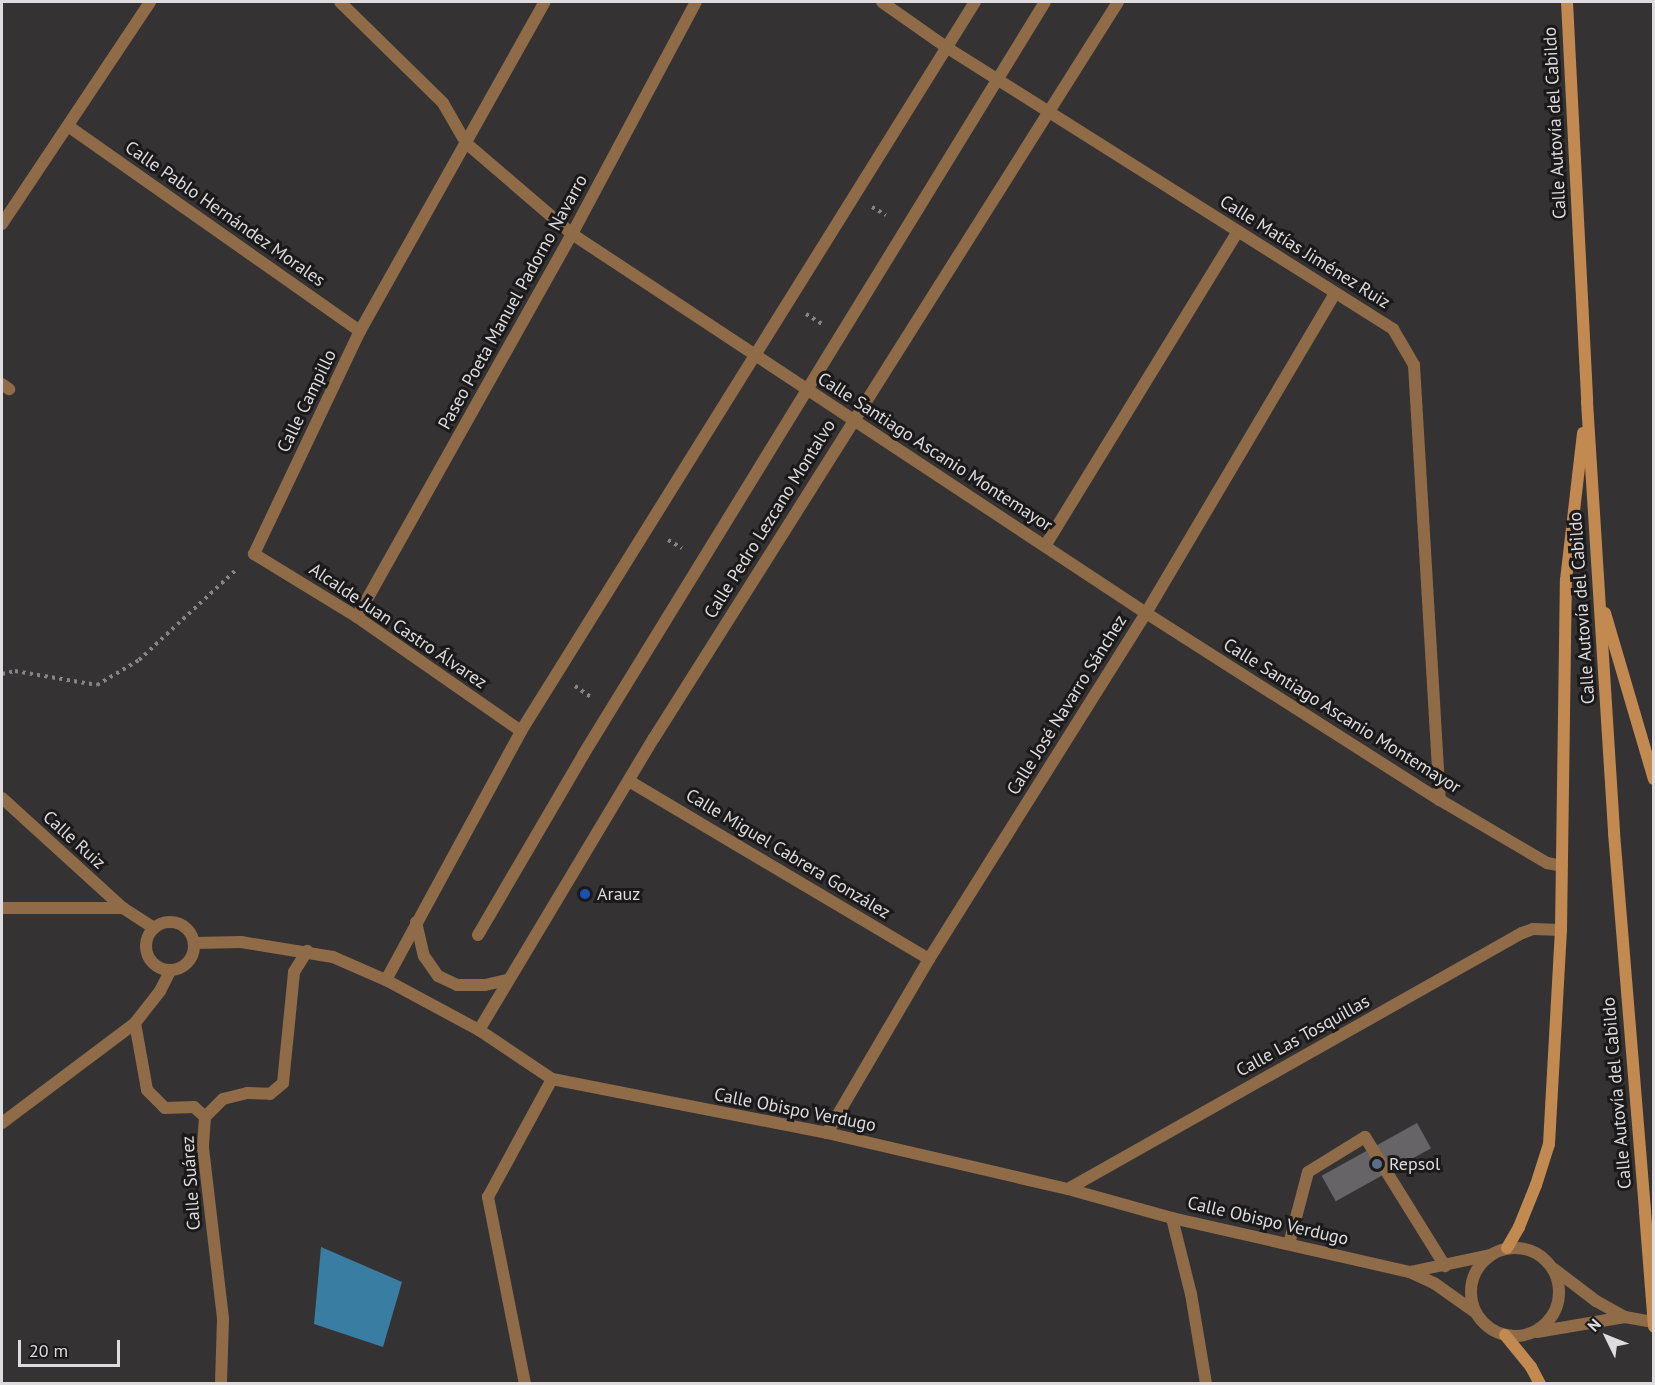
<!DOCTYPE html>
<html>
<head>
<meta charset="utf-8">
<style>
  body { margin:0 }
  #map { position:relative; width:1655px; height:1385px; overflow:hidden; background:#353234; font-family:"PT Sans",sans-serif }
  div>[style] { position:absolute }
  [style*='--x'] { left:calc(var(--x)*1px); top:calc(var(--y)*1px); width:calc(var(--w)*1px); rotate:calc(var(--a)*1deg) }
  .water>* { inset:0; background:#3a7da2 }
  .building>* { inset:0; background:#676468; transform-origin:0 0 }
  .path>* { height:4px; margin-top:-2px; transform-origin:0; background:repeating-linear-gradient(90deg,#868486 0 3px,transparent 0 7.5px) }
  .service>* { height:12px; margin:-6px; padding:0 6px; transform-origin:6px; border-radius:6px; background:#8f6b48 }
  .pedestrian>* { height:12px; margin:-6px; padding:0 6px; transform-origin:6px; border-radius:6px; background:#8f6b48 }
  .minor>* { height:12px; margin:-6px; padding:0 6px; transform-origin:6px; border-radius:6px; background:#8f6b48 }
  .minor>.ring { margin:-6px; padding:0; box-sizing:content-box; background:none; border:12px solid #8f6b48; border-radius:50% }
  .secondary>* { height:12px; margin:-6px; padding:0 6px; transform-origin:6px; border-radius:6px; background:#c28a50 }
  .secondary-bridge>* { height:12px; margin:-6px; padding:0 6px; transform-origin:6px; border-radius:6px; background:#c28a50 }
  .dots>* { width:16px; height:16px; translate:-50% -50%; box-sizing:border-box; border:3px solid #1b1a1b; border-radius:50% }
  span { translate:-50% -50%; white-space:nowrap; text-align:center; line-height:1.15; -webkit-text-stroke:6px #1b1a1b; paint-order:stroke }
  .street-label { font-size:18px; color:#dedcde }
  .poi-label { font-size:18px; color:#dedcde }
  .left { translate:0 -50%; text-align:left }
  .frame { position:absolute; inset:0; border:3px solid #dedcde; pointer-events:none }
  .north { position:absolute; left:1577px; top:1307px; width:60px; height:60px; -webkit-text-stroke:4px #1b1a1b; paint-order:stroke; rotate:313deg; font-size:16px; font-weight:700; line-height:24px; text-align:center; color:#dedcde }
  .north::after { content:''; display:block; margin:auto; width:21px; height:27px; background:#dedcde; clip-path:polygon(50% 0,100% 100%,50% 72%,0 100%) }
  .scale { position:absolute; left:18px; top:1340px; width:102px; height:27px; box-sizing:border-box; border:3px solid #dedcde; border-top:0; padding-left:8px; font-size:18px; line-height:21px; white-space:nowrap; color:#dedcde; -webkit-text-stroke:4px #1b1a1b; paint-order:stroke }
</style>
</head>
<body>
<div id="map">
  <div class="water">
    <i style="clip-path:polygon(321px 1247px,402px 1282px,383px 1347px,314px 1324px)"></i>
  </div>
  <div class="building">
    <i style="left:1417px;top:1123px;width:29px;height:109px;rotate:61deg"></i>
  </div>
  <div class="path">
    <i style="--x:872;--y:207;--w:16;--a:30"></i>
    <i style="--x:806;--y:314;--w:19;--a:32"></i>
    <i style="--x:668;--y:540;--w:16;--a:30"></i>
    <i style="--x:2;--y:674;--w:13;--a:-13"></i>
    <i style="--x:15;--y:671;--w:83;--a:9.7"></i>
    <i style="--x:97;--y:685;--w:49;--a:-30.8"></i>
    <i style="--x:139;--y:660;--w:132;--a:-42.9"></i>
    <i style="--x:575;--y:686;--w:19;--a:35"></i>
  </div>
  <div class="service">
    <i style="--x:2;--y:384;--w:9;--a:36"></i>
    <i style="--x:1045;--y:546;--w:369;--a:-58.5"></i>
    <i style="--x:205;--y:1117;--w:25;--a:-45"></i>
    <i style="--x:223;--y:1099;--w:25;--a:-14"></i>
    <i style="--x:247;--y:1093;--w:23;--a:2"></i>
    <i style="--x:270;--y:1094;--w:17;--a:-40"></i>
    <i style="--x:283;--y:1083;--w:112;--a:-84.3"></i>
    <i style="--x:294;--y:972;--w:25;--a:-58"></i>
    <i style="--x:1289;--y:1244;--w:74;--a:-75.2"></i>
    <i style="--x:1308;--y:1172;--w:67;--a:-31.6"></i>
    <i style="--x:1365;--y:1137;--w:152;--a:58.2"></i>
  </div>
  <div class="pedestrian">
    <i style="--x:357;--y:617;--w:439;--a:-60.7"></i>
    <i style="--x:572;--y:234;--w:263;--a:-61.9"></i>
    <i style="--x:478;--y:935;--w:208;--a:-59.7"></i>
    <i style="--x:583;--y:755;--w:883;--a:-58.47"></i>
  </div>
  <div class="minor">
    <i style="--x:340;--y:2;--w:144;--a:44.4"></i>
    <i style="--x:443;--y:103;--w:46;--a:60.1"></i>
    <i style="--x:466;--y:143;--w:140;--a:40.6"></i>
    <i style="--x:572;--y:234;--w:688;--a:33.44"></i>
    <i style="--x:1146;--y:613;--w:348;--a:32.5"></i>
    <i style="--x:1440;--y:800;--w:124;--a:30.5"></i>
    <i style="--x:1547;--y:863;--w:15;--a:11"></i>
    <i style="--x:882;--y:2;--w:78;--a:35.1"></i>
    <i style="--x:946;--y:47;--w:529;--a:32.25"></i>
    <i style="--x:1393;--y:329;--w:42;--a:59.7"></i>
    <i style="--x:1414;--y:365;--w:436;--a:86.6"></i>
    <i style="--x:68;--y:126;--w:357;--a:35.1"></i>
    <i style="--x:2;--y:224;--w:267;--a:-56.3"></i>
    <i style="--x:521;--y:731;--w:200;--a:-145.2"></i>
    <i style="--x:357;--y:617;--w:121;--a:-148.5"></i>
    <i style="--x:254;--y:554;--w:247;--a:-64.6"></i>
    <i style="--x:360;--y:331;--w:377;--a:-60.7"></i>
    <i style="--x:629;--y:781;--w:349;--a:30.7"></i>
    <i style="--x:2;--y:798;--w:164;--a:42.3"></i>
    <i style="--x:123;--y:908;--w:37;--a:33"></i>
    <i style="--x:2;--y:908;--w:121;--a:0"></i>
    <i class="ring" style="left:146px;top:922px;width:36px;height:36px"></i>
    <i style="--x:416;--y:922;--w:35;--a:77"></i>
    <i style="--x:424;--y:956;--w:24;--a:55"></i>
    <i style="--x:438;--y:976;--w:21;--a:25"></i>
    <i style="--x:457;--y:985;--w:28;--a:0"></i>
    <i style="--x:485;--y:985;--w:23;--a:-13"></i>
    <i style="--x:194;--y:943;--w:47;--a:-1.2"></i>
    <i style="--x:241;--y:942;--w:93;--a:9.3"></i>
    <i style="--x:333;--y:957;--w:58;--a:23.5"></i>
    <i style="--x:386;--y:980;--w:106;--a:28.3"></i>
    <i style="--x:479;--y:1030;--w:88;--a:33.9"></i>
    <i style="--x:552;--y:1079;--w:280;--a:11.1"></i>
    <i style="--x:827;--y:1133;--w:247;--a:13.1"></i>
    <i style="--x:1068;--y:1189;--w:108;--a:15.6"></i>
    <i style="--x:1172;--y:1218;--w:244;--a:12.8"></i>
    <i style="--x:1410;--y:1272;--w:26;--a:25"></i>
    <i style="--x:1434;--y:1283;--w:52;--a:35.5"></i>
    <i style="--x:386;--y:980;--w:283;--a:-61.5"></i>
    <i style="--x:521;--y:731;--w:859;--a:-58.09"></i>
    <i style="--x:135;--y:1023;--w:68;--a:79.8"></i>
    <i style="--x:147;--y:1090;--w:25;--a:45"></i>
    <i style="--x:165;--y:1108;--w:29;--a:-2"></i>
    <i style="--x:194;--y:1107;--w:15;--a:42"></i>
    <i style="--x:205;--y:1117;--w:31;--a:94"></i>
    <i style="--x:203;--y:1148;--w:172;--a:83.3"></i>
    <i style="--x:223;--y:1319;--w:65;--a:91.8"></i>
    <i style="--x:479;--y:1030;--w:340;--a:-59.1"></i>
    <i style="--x:654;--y:738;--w:870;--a:-57.77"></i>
    <i style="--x:2;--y:1123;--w:166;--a:-36.9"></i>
    <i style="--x:135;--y:1023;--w:41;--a:-52"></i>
    <i style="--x:160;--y:991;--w:22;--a:-63"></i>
    <i style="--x:827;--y:1133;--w:202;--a:-59.6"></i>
    <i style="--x:929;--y:959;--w:408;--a:-57.9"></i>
    <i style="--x:1146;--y:613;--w:371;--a:-59.4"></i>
    <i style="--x:1068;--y:1189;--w:521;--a:-29.42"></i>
    <i style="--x:1522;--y:933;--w:12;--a:-20"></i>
    <i style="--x:1533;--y:929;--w:28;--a:2"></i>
    <i style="--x:1172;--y:1218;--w:78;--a:76"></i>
    <i style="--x:1191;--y:1294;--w:91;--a:80.5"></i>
    <i class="ring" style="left:1471px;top:1248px;width:76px;height:76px"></i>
    <i style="--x:1554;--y:1269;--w:53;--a:37.3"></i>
    <i style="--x:1596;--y:1301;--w:33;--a:29"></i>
    <i style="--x:1410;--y:1272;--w:83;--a:-11.9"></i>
    <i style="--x:1537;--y:1332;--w:89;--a:-9.7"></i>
    <i style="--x:1625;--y:1317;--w:29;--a:10"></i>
    <i style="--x:525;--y:1384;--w:191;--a:-101.2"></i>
    <i style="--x:488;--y:1197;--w:134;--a:-61.5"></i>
  </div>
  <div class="secondary">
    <i style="--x:1567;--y:2;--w:400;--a:87.1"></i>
    <i style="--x:1587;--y:402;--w:432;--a:86.4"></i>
    <i style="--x:1614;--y:833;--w:380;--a:85.3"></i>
    <i style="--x:1605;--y:613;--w:173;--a:73.6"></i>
    <i style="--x:1507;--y:1248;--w:24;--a:-60"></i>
    <i style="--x:1519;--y:1227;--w:45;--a:-68"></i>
    <i style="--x:1536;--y:1185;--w:43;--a:-72.4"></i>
    <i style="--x:1549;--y:1144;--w:214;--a:-86.8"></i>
    <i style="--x:1561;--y:930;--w:350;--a:-89.2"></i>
    <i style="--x:1566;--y:580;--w:148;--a:-83.4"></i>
    <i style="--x:1505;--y:1335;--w:41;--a:50.9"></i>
    <i style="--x:1531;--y:1367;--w:19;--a:62"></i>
  </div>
  <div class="secondary-bridge">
    <i style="--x:1645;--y:1212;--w:115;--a:85.5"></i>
  </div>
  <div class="dots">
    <i style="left:585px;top:894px;background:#1a4fb4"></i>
    <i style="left:1377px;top:1164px;background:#5c6f8a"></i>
  </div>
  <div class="street-label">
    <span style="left:1555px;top:123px;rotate:-93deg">Calle Autovía del Cabildo</span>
    <span style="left:225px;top:214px;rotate:35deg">Calle Pablo Hernández Morales</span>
    <span style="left:1305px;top:252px;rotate:32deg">Calle Matías Jiménez Ruiz</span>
    <span style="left:513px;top:302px;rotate:-61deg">Paseo Poeta Manuel Padorno Navarro</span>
    <span style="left:307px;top:401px;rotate:-64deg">Calle Campillo</span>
    <span style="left:935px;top:452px;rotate:33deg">Calle Santiago Ascanio Montemayor</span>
    <span style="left:770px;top:519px;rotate:-58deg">Calle Pedro Lezcano Montalvo</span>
    <span style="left:1582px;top:608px;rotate:-94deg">Calle Autovía del Cabildo</span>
    <span style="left:398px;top:626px;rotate:34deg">Alcalde Juan Castro Álvarez</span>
    <span style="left:1067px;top:705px;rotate:-58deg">Calle José Navarro Sánchez</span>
    <span style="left:1342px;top:716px;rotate:32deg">Calle Santiago Ascanio Montemayor</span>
    <span style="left:74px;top:840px;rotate:42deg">Calle Ruiz</span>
    <span style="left:788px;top:854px;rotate:31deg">Calle Miguel Cabrera González</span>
    <span style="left:1303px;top:1036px;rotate:-29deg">Calle Las Tosquillas</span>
    <span style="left:1617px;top:1093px;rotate:-95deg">Calle Autovía del Cabildo</span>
    <span style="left:795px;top:1110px;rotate:11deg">Calle Obispo Verdugo</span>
    <span style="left:191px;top:1183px;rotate:-94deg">Calle Suárez</span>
    <span style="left:1268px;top:1221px;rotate:13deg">Calle Obispo Verdugo</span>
  </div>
  <div class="poi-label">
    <span class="left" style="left:597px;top:894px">Arauz</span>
    <span class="left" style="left:1389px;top:1164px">Repsol</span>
  </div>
  <div class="frame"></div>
  <div class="north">N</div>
  <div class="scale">20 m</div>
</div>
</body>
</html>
